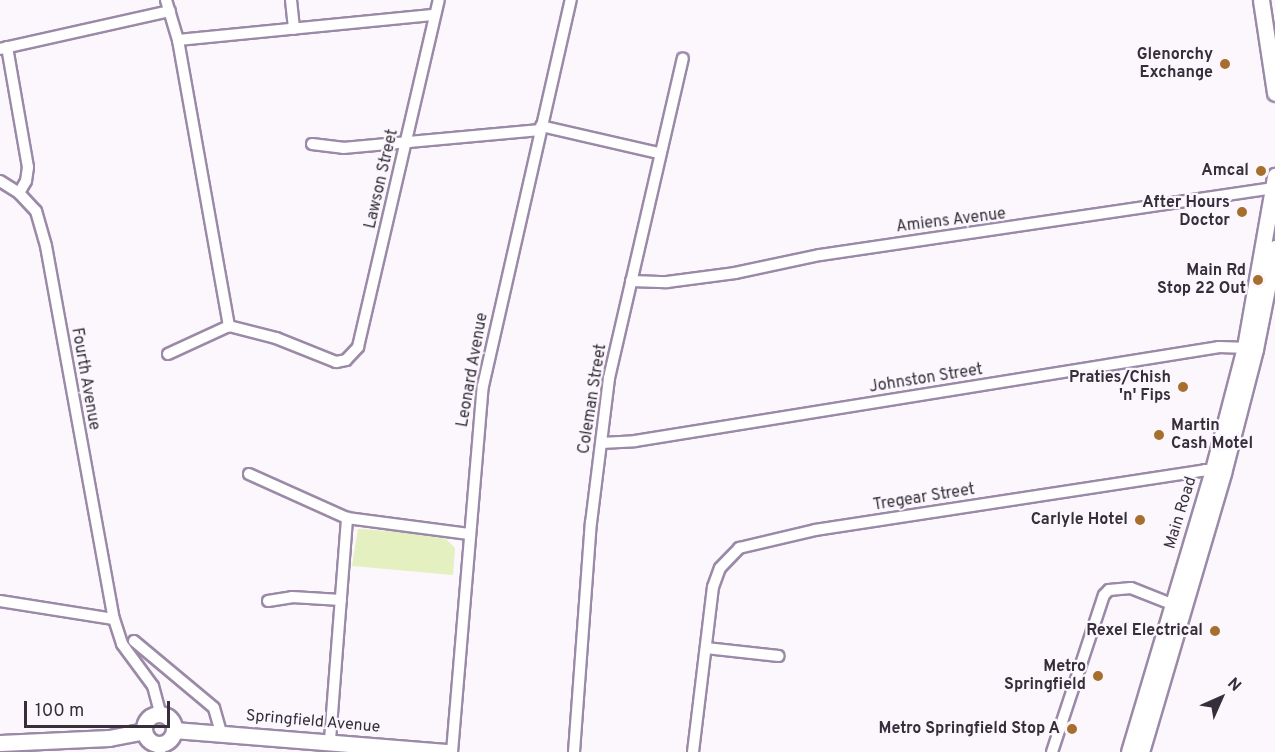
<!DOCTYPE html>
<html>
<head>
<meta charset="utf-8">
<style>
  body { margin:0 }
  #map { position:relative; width:1275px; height:752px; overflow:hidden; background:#fbf7fd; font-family:Overpass,sans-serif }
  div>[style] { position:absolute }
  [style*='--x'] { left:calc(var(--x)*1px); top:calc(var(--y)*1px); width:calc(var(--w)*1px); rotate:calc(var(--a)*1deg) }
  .green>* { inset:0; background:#e4f0c0 }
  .roads { filter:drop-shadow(2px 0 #9b8aa7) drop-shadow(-2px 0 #9b8aa7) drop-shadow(0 2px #9b8aa7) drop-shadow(0 -2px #9b8aa7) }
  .street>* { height:10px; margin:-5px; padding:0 5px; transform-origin:5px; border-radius:5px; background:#fff }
  .secondary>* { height:15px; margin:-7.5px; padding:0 7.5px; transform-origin:7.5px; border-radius:7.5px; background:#fff }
  .secondary>.ring { margin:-7.5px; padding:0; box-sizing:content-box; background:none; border:15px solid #fff; border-radius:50% }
  .dots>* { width:16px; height:16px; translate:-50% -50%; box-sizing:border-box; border:3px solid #fbf7fd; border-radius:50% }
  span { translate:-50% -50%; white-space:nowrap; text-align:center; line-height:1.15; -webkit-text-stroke:4.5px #fbf7fd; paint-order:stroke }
  .poi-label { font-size:16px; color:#362f3b; font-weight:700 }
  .right { translate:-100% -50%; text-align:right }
  .left { translate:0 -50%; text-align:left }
  .street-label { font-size:16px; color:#362f3b }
  .north { position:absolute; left:1191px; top:668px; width:60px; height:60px; -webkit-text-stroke:4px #fbf7fd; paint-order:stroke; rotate:45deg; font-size:16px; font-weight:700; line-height:24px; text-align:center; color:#362f3b }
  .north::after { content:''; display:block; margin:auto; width:21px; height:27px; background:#362f3b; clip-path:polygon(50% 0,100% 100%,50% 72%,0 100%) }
  .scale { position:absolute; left:24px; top:701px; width:146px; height:27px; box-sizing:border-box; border:3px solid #362f3b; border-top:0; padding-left:8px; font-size:18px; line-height:21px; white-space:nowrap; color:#362f3b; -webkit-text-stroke:4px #fbf7fd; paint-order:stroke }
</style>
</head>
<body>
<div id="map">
  <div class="green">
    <i style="clip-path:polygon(358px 529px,404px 532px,446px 539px,455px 548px,453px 575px,352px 566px)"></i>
  </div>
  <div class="roads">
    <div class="street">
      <i style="--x:166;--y:0;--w:42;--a:73.3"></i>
      <i style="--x:178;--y:40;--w:291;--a:79.9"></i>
      <i style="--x:229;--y:326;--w:49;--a:14.3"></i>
      <i style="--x:276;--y:338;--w:65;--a:21.8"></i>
      <i style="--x:336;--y:362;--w:10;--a:-11"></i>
      <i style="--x:346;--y:360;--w:18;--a:-47"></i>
      <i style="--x:358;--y:347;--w:356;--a:-76.9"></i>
      <i style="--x:291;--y:0;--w:29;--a:84"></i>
      <i style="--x:178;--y:40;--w:258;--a:-5.6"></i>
      <i style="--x:7;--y:47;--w:122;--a:80.1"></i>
      <i style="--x:28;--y:167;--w:14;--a:98"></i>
      <i style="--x:26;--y:181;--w:14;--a:120"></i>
      <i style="--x:19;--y:193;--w:25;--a:47"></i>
      <i style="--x:36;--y:211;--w:36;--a:74"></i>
      <i style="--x:46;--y:246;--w:379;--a:79.7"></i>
      <i style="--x:114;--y:619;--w:26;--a:72"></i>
      <i style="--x:122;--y:644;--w:52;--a:53.6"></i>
      <i style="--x:153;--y:686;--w:28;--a:75"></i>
      <i style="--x:0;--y:49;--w:174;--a:-12.6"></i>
      <i style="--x:541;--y:126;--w:121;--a:12.9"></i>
      <i style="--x:312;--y:144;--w:31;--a:7"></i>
      <i style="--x:343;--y:148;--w:198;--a:-5.2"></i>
      <i style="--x:0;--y:181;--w:22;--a:32"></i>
      <i style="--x:631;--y:281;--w:36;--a:2"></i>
      <i style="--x:667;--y:282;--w:69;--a:-7.5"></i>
      <i style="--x:735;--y:273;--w:87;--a:-12"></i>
      <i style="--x:820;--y:255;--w:460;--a:-8.4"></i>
      <i style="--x:168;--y:354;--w:67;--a:-24.7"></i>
      <i style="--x:601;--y:443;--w:34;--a:-3"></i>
      <i style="--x:635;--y:441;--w:592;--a:-9.14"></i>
      <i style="--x:1219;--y:347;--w:30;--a:2"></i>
      <i style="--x:249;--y:474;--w:107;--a:24.2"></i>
      <i style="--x:347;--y:518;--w:123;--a:7.5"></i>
      <i style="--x:0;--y:601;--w:115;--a:9"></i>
      <i style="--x:268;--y:601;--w:24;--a:-9"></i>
      <i style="--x:292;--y:597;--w:49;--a:3.5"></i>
      <i style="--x:134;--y:641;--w:104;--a:39.9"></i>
      <i style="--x:214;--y:708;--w:25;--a:74"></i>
      <i style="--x:706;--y:648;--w:73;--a:6.3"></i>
      <i style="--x:330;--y:740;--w:223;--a:-85.6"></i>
      <i style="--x:160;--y:744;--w:8;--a:90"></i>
      <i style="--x:452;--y:752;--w:367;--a:-85.2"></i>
      <i style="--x:483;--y:386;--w:396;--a:-77.2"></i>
      <i style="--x:574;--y:752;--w:230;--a:-85.8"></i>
      <i style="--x:591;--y:523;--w:146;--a:-82.9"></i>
      <i style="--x:609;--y:378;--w:328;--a:-77"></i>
      <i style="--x:693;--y:752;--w:166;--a:-83.1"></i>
      <i style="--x:713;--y:587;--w:20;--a:-70"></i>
      <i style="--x:720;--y:568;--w:28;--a:-46"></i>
      <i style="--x:739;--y:548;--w:78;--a:-13.3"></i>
      <i style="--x:815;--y:530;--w:395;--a:-8.7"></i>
      <i style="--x:1205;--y:470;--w:14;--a:8"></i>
      <i style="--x:1052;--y:752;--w:165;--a:-71.7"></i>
      <i style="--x:1104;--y:595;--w:7;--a:-45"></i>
      <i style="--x:1109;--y:590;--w:22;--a:-5"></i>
      <i style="--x:1131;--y:588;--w:52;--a:21.6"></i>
    </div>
    <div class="secondary">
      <i style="--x:1261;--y:0;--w:94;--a:81.4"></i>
      <i class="ring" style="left:144px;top:714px;width:15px;height:15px"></i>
      <i style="--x:174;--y:730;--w:276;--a:4.6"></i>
      <i style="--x:0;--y:743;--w:109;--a:-2.6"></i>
      <i style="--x:109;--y:738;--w:36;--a:-11"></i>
      <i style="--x:1129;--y:752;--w:294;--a:-73.4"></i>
      <i style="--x:1213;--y:470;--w:127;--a:-75.4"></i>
      <i style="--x:1245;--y:347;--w:174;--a:-80"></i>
      <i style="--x:1141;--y:752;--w:291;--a:-73.6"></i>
      <i style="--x:1223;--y:473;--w:128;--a:-75.5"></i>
      <i style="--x:1255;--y:349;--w:103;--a:-78.8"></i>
    </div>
  </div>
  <div class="dots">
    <i style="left:1225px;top:64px;background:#a76f2d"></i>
    <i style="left:1261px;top:171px;background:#a76f2d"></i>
    <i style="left:1242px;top:212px;background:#a76f2d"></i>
    <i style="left:1258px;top:280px;background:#a76f2d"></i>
    <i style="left:1183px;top:387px;background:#a76f2d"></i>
    <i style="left:1159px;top:435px;background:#a76f2d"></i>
    <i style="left:1140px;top:520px;background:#a76f2d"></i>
    <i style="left:1215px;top:631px;background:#a76f2d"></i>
    <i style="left:1098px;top:676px;background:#a76f2d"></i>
    <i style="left:1072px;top:729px;background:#a76f2d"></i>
  </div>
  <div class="poi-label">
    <span class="right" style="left:1213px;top:64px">Glenorchy<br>Exchange</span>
    <span class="right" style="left:1249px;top:171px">Amcal</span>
    <span class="right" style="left:1230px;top:212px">After Hours<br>Doctor</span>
    <span class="right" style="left:1246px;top:280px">Main Rd<br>Stop 22 Out</span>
    <span class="right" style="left:1171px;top:387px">Praties/Chish<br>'n' Fips</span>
    <span class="left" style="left:1171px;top:435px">Martin<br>Cash Motel</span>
    <span class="right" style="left:1128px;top:520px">Carlyle Hotel</span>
    <span class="right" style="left:1203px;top:631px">Rexel Electrical</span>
    <span class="right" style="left:1086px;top:676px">Metro<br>Springfield</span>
    <span class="right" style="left:1060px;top:729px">Metro Springfield Stop A</span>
  </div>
  <div class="street-label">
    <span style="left:382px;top:179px;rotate:-77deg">Lawson Street</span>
    <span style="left:951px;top:221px;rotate:-7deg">Amiens Avenue</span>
    <span style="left:473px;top:370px;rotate:-80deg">Leonard Avenue</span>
    <span style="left:85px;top:379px;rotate:80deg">Fourth Avenue</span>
    <span style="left:926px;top:379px;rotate:-9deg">Johnston Street</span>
    <span style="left:593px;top:399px;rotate:-81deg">Coleman Street</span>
    <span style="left:924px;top:498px;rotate:-9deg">Tregear Street</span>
    <span style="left:1181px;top:513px;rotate:-73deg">Main Road</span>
    <span style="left:313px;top:722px;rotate:5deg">Springfield Avenue</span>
  </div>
  <div class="north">N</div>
  <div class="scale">100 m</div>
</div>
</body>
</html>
